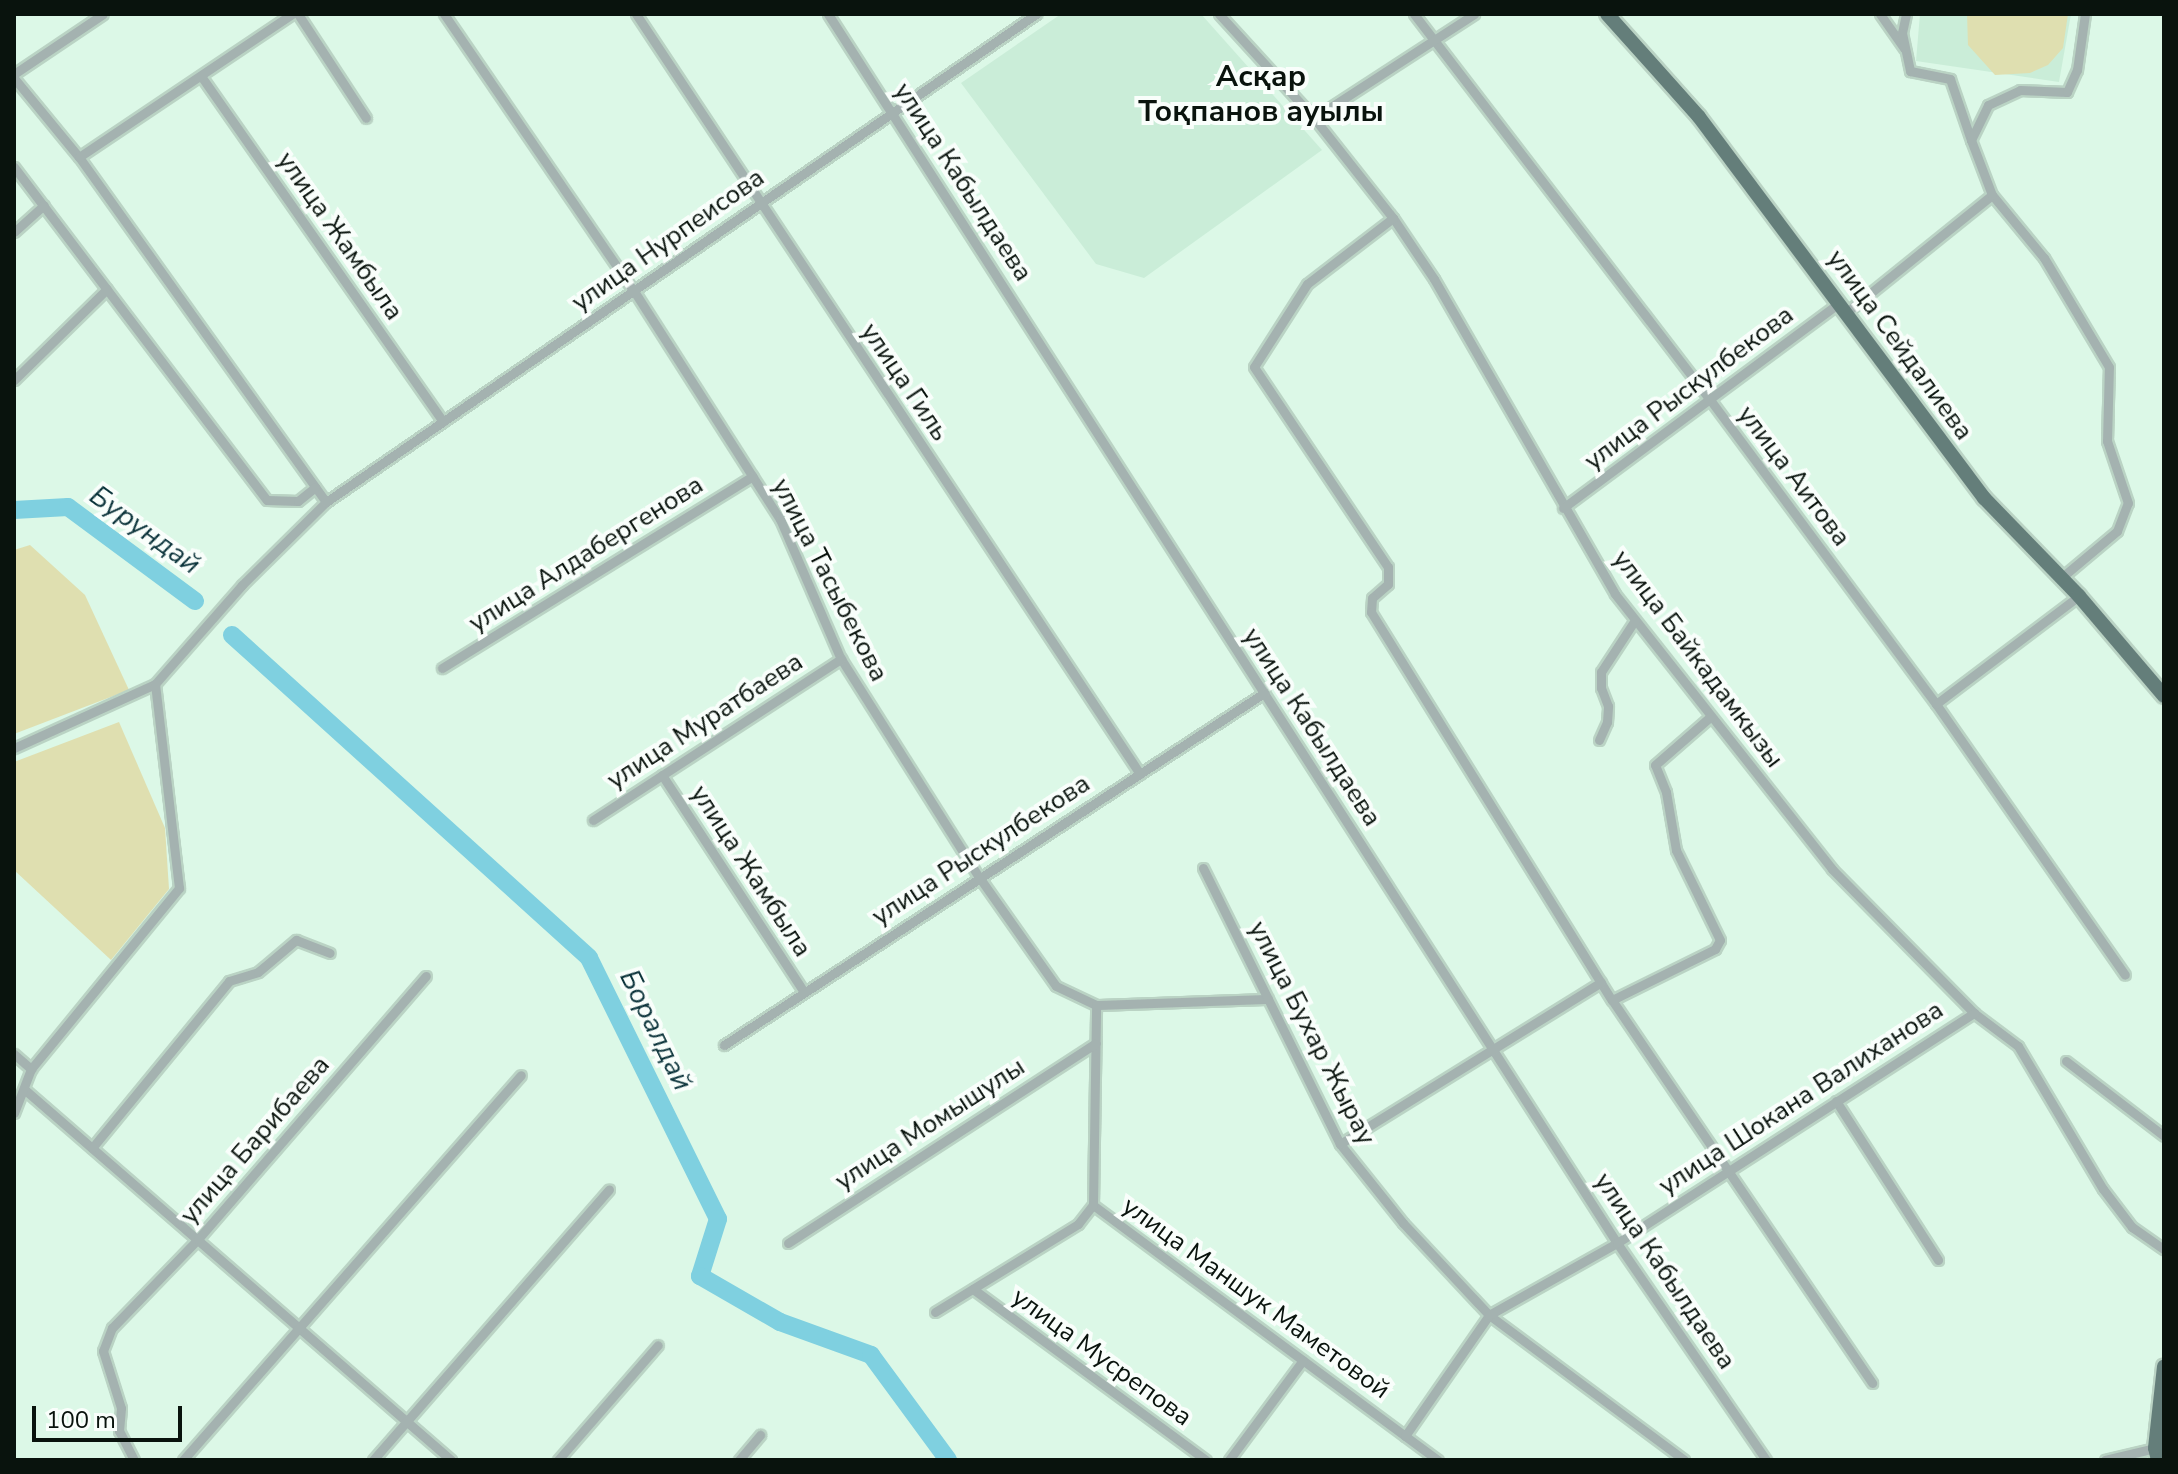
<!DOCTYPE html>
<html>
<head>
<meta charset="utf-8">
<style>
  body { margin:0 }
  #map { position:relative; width:2178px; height:1474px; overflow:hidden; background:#dcf8e7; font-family:"Nunito Sans",sans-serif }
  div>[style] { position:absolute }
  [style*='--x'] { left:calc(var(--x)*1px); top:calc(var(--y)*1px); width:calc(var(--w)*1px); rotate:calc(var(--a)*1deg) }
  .built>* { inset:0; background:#caedd8 }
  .green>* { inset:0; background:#dfdfb0 }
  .river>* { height:18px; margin:-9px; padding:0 9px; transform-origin:9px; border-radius:9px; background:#7fd0e0 }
  .roads { filter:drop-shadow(2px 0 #bad3c4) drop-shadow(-2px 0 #bad3c4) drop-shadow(0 2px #bad3c4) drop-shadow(0 -2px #bad3c4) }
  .minor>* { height:9px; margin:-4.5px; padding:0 4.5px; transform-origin:4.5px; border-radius:4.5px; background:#a4b2b0 }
  .primary>* { height:14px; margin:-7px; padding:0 7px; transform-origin:7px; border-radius:7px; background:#647e7a }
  span { translate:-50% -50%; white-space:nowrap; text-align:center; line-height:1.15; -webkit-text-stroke:8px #f9fefb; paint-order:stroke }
  .street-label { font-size:26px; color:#09130d }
  .water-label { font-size:28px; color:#0c343b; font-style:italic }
  .quarter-label { font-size:30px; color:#09130d; font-weight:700 }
  .frame { position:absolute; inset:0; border:16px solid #09130d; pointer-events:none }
  .scale { position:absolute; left:32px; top:1406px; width:150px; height:36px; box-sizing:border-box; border:4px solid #09130d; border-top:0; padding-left:10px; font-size:24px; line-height:28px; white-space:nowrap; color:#09130d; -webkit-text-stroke:6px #f9fefb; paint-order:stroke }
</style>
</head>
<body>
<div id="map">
  <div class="built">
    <i style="clip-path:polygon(1061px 14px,1201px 14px,1322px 150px,1144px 278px,1096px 264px,961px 83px)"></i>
    <i style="clip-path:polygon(1920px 14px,2071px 14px,2059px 82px,1916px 61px)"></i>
  </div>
  <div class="green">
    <i style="clip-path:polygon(1967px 14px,2068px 14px,2063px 48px,2048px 65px,2030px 73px,1995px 75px,1968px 45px)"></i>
    <i style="clip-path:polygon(30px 545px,85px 595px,129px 690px,14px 734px,14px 550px)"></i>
    <i style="clip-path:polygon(119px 722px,165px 828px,169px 889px,111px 960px,14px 870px,14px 762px)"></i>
  </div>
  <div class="river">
    <i style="--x:14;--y:510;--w:54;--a:-3.2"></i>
    <i style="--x:68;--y:507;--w:158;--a:36.5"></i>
    <i style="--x:232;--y:635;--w:481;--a:42.1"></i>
    <i style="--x:589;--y:958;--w:291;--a:63.7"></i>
    <i style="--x:718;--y:1219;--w:60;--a:107.5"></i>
    <i style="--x:700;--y:1276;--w:92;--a:29.9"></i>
    <i style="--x:780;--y:1322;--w:97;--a:19.9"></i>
    <i style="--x:871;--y:1355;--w:130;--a:53.7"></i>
  </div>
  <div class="roads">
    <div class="minor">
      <i style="--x:298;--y:14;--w:124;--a:56.8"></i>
      <i style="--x:444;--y:14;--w:336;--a:55.6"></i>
      <i style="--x:634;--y:291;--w:271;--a:57.4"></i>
      <i style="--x:780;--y:519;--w:153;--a:66.5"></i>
      <i style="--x:841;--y:659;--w:258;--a:57.7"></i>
      <i style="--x:979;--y:877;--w:133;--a:54.8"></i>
      <i style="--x:1056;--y:986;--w:44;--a:25.4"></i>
      <i style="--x:1096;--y:1005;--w:172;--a:-2"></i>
      <i style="--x:636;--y:14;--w:912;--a:56.45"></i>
      <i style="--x:828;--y:14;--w:1460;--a:57.3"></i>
      <i style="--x:1617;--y:1243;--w:263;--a:55.5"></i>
      <i style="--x:1219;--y:14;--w:141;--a:47.6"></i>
      <i style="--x:1314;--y:118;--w:127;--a:51.7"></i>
      <i style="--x:1393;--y:218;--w:73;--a:56.1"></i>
      <i style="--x:1434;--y:279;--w:363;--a:60.1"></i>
      <i style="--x:1615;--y:594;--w:350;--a:51.7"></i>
      <i style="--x:1832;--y:869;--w:202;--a:45.4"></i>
      <i style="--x:1974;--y:1013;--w:55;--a:36.9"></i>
      <i style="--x:2018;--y:1046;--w:166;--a:59.3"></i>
      <i style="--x:2103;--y:1189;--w:48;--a:52.7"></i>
      <i style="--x:2132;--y:1227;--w:39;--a:35"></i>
      <i style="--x:1414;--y:14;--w:488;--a:52.5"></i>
      <i style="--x:1711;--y:401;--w:377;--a:53.4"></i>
      <i style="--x:1936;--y:704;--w:330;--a:55.1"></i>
      <i style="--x:1880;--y:14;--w:42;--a:54.8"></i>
      <i style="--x:1906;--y:14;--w:19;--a:102"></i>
      <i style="--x:1902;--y:33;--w:39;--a:78"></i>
      <i style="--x:1910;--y:71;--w:41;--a:11.3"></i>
      <i style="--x:1950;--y:79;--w:65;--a:71"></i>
      <i style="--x:14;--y:74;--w:107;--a:-34"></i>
      <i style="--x:201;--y:76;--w:422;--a:55"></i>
      <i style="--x:14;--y:78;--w:102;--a:50.6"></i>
      <i style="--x:79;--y:157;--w:424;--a:54.4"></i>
      <i style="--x:1314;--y:118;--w:191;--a:-33"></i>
      <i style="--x:79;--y:157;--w:257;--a:-33.9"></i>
      <i style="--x:14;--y:167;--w:418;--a:52.8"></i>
      <i style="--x:267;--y:500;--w:31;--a:2"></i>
      <i style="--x:298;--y:501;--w:22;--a:-39"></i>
      <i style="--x:1393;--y:218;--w:108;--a:142.5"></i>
      <i style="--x:1307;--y:284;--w:98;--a:122.6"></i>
      <i style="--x:1254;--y:367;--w:241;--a:56.2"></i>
      <i style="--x:1388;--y:567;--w:17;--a:90"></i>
      <i style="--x:1388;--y:584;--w:21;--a:139"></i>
      <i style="--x:1372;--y:598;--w:14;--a:94"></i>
      <i style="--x:1371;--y:612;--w:457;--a:58.2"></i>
      <i style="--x:1612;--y:1000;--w:463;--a:55.8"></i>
      <i style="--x:14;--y:232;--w:40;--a:-42"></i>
      <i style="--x:1847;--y:312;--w:186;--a:-38.9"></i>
      <i style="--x:14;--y:380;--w:130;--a:-44.4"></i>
      <i style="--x:1563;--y:508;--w:345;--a:-36.6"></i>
      <i style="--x:2061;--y:578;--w:73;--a:-40"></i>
      <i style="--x:2117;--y:531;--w:30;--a:-69"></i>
      <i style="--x:2128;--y:503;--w:65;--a:-108.7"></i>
      <i style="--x:2107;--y:441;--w:74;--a:-88.5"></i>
      <i style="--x:2109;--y:367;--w:127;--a:-120.8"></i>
      <i style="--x:2044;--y:258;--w:82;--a:-129.5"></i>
      <i style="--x:1992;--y:195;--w:59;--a:-110.9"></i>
      <i style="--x:1971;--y:140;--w:39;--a:-64"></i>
      <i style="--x:1988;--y:105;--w:35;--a:-25"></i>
      <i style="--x:2020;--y:90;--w:47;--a:2.4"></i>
      <i style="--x:2067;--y:92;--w:24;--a:-66"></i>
      <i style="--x:2077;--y:70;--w:57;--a:-81.9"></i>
      <i style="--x:442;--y:668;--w:365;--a:-31.7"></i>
      <i style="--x:1936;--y:704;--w:179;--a:-37.1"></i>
      <i style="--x:1599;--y:740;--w:20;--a:-66"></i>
      <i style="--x:1607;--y:722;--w:16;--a:-86"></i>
      <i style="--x:1608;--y:706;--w:19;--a:-111"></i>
      <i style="--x:1601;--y:688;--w:16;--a:-90"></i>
      <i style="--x:1601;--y:672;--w:62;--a:-56.8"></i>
      <i style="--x:14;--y:748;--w:155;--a:-24.4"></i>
      <i style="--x:155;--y:684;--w:132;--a:-48.7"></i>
      <i style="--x:242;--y:585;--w:118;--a:-44.7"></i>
      <i style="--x:326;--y:502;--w:862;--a:-34.5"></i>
      <i style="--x:662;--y:775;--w:259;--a:56.8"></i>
      <i style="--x:593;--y:820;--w:296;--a:-33"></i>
      <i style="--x:1203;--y:868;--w:308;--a:63.6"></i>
      <i style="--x:1340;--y:1144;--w:101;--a:51.4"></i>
      <i style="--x:1403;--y:1223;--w:126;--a:46.9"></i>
      <i style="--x:1489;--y:1315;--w:243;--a:36.6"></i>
      <i style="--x:1612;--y:1000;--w:115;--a:-26.3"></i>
      <i style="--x:1715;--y:949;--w:10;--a:-61"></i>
      <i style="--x:1720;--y:940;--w:100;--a:-116.1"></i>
      <i style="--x:1676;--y:850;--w:59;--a:-99.8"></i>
      <i style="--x:1666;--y:792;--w:29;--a:-112"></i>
      <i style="--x:1655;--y:765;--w:73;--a:-41.1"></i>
      <i style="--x:724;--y:1045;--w:645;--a:-33.1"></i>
      <i style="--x:14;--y:1054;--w:23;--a:41"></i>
      <i style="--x:2066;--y:1061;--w:123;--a:37.4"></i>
      <i style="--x:24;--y:1089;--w:566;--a:40.99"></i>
      <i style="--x:1836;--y:1101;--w:189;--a:57.3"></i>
      <i style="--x:14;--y:1113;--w:47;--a:-68.9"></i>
      <i style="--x:31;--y:1069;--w:234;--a:-50.7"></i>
      <i style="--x:179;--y:888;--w:205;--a:-96.7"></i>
      <i style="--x:1340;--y:1144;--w:307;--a:-31.8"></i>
      <i style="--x:92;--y:1148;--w:216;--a:-50.6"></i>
      <i style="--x:229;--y:981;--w:30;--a:-17"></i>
      <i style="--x:258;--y:972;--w:50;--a:-40.1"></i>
      <i style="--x:296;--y:940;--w:36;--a:21"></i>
      <i style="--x:1093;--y:1205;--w:429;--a:36.5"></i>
      <i style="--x:1093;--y:1205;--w:200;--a:-89.1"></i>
      <i style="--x:788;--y:1243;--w:367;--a:-33"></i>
      <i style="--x:973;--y:1289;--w:289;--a:36.3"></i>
      <i style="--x:935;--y:1312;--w:168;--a:-31.6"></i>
      <i style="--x:1078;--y:1224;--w:24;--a:-52"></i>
      <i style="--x:1405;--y:1436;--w:147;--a:-55.2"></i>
      <i style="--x:1489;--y:1315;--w:147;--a:-29.4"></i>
      <i style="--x:1617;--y:1243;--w:425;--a:-32.8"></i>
      <i style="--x:134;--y:1460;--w:33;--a:-117"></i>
      <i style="--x:119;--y:1431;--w:23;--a:-85"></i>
      <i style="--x:121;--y:1408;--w:60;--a:-107.5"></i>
      <i style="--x:103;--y:1351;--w:25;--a:-69"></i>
      <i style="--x:112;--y:1328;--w:124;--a:-46"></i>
      <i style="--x:198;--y:1239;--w:348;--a:-49.1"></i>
      <i style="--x:183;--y:1460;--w:512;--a:-48.72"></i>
      <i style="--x:373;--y:1460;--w:359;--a:-48.9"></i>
      <i style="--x:558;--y:1460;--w:152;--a:-49"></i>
      <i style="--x:739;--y:1460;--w:33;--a:-50"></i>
      <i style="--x:1229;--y:1460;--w:124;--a:-53.5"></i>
      <i style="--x:2105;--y:1460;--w:51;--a:-13.5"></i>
    </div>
    <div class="primary">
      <i style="--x:1607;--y:14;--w:138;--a:48.2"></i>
      <i style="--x:1699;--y:117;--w:476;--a:53.2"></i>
      <i style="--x:1984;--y:498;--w:136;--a:45.9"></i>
      <i style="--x:2079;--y:596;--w:131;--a:49.6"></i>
      <i style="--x:2158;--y:1460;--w:12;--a:-104"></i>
      <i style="--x:2155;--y:1448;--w:82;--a:-83.7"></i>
    </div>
  </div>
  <div class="street-label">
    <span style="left:963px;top:182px;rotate:57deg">улица Кабылдаева</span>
    <span style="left:340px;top:236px;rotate:55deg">улица Жамбыла</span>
    <span style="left:668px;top:240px;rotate:-35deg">улица Нурпеисова</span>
    <span style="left:1900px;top:345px;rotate:54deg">улица Сейдалиева</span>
    <span style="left:905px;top:382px;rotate:56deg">улица Гиль</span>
    <span style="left:1689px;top:388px;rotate:-37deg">улица Рыскулбекова</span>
    <span style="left:1794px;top:476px;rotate:53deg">улица Аитова</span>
    <span style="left:586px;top:554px;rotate:-32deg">улица Алдабергенова</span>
    <span style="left:830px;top:580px;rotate:63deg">улица Тасыбекова</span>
    <span style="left:1698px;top:659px;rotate:53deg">улица Байкадамкызы</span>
    <span style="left:705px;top:721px;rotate:-33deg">улица Муратбаева</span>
    <span style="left:1312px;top:727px;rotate:57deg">улица Кабылдаева</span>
    <span style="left:981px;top:850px;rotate:-33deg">улица Рыскулбекова</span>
    <span style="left:751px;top:871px;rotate:57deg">улица Жамбыла</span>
    <span style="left:1312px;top:1033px;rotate:63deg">улица Бухар Жырау</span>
    <span style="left:1801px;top:1098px;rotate:-33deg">улица Шокана Валиханова</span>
    <span style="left:930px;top:1124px;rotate:-33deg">улица Момышулы</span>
    <span style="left:255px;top:1140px;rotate:-49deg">улица Барибаева</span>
    <span style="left:1665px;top:1271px;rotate:56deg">улица Кабылдаева</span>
    <span style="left:1256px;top:1298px;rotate:36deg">улица Маншук Маметовой</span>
    <span style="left:1102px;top:1357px;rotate:36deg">улица Мусрепова</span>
  </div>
  <div class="water-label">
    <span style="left:145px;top:530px;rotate:36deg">Бурундай</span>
    <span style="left:656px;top:1030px;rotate:64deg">Боралдай</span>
  </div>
  <div class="quarter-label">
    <span style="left:1261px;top:94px">Асқар<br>Тоқпанов ауылы</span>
  </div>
  <div class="frame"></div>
  <div class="scale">100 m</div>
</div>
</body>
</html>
